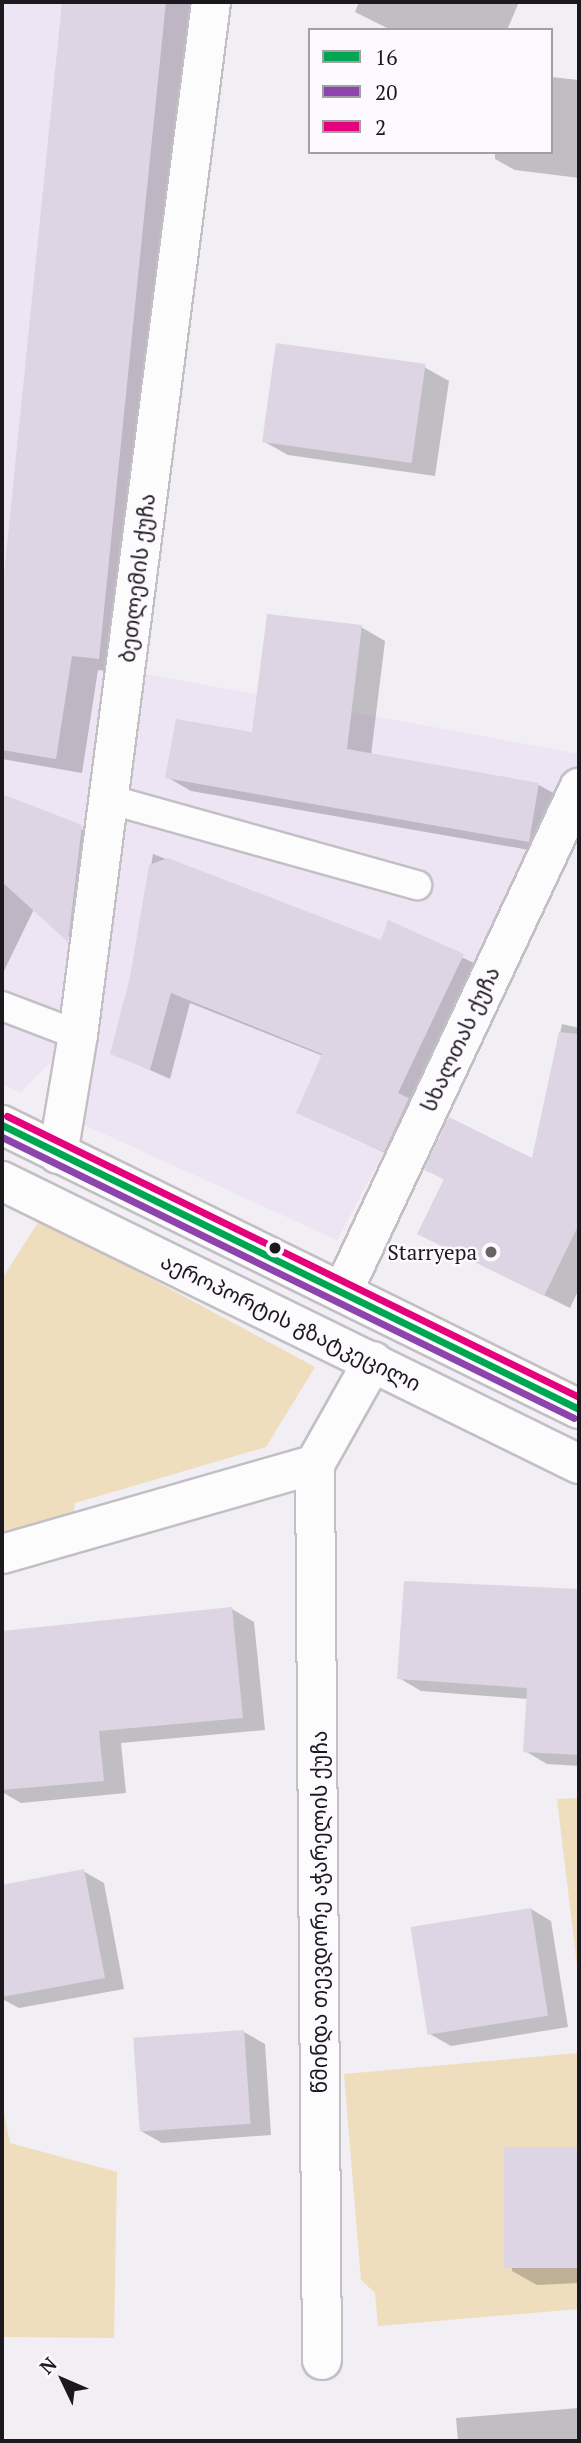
<!DOCTYPE html>
<html>
<head>
<meta charset="utf-8">
<style>
  body { margin:0 }
  #map { position:relative; width:581px; height:2443px; overflow:hidden; background:#f1eef4; font-family:"PT Serif","Noto Sans Georgian",serif }
  div>[style] { position:absolute }
  [style*='--x'] { left:calc(var(--x)*1px); top:calc(var(--y)*1px); width:calc(var(--w)*1px); rotate:calc(var(--a)*1deg) }
  .built>* { inset:0; background:#eee5f4 }
  .green>* { inset:0; background:#efdebd }
  .shadow>* { inset:0; background:#0003 }
  .building>* { inset:0; background:#ddd4e4; transform-origin:0 0 }
  .roads { filter:drop-shadow(2px 0 #c2bfc5) drop-shadow(-2px 0 #c2bfc5) drop-shadow(0 2px #c2bfc5) drop-shadow(0 -2px #c2bfc5) }
  .lane>* { height:28px; margin:-14px; padding:0 14px; transform-origin:14px; border-radius:14px; background:#fdfcfd }
  .street>* { height:38px; margin:-19px; padding:0 19px; transform-origin:19px; border-radius:19px; background:#fdfcfd }
  .secondary>* { height:38px; margin:-19px; padding:0 19px; transform-origin:19px; border-radius:19px; background:#fdfcfd }
  .highway>* { height:38px; margin:-19px; padding:0 19px; transform-origin:19px; border-radius:19px; background:#fdfcfd }
  .bus-1>* { height:7px; margin:-3.5px; padding:0 3.5px; transform-origin:3.5px; border-radius:3.5px; background:#00a651 }
  .bus-2>* { height:7px; margin:-3.5px; padding:0 3.5px; transform-origin:3.5px; border-radius:3.5px; background:#8e44ad }
  .bus-3>* { height:7px; margin:-3.5px; padding:0 3.5px; transform-origin:3.5px; border-radius:3.5px; background:#e5007d }
  .dots>* { width:19px; height:19px; translate:-50% -50%; box-sizing:border-box; border:4px solid #fcf9ff; border-radius:50% }
  span { translate:-50% -50%; white-space:nowrap; text-align:center; line-height:1.15; -webkit-text-stroke:5px #fcf9ff; paint-order:stroke }
  .street-label { font-size:21px; color:#1c191e }
  .poi-label { font-size:21px; color:#1c191e }
  .right { translate:-100% -50%; text-align:right }
  .frame { position:absolute; inset:0; border:4px solid #1c191e; pointer-events:none }
  .legend { position:absolute; left:308px; top:28px; width:245px; height:126px; box-sizing:border-box; background:#fcf9ff; border:2px solid #a29fa5; margin:0; padding:9px 12px; list-style:none; font-size:21px; color:#1c191e }
  .legend li { display:flex; align-items:center; gap:14px; height:35px }
  .legend b { width:35px; border:2px solid #a29fa5 }
  .north { position:absolute; left:28px; top:2345px; width:70px; height:70px; -webkit-text-stroke:5px #fcf9ff; paint-order:stroke; rotate:314deg; font-size:19px; font-weight:700; line-height:28px; text-align:center; color:#1c191e }
  .north::after { content:''; display:block; margin:auto; width:24px; height:32px; background:#1c191e; clip-path:polygon(50% 0,100% 100%,50% 72%,0 100%) }
</style>
</head>
<body>
<div id="map">
  <div class="built">
    <i style="clip-path:polygon(2px 2px,211px 2px,125px 670px,579px 754px,579px 785px,337px 1240px,80px 1123px,77px 1036px,20px 1093px,2px 1084px)"></i>
  </div>
  <div class="green">
    <i style="clip-path:polygon(40px 1219px,315px 1367px,266px 1447px,75px 1503px,71px 1534px,2px 1554px,2px 1279px)"></i>
    <i style="clip-path:polygon(579px 1798px,579px 1982px,557px 1799px)"></i>
    <i style="clip-path:polygon(579px 2053px,579px 2309px,378px 2326px,375px 2293px,361px 2280px,344px 2074px)"></i>
    <i style="clip-path:polygon(2px 2102px,10px 2143px,117px 2172px,114px 2338px,2px 2337px)"></i>
  </div>
  <div class="shadow">
    <i style="clip-path:polygon(64px 2px,193px 2px,125px 673px,98px 670px,82px 773px,2px 759px,2px 612px)"></i>
    <i style="clip-path:polygon(359px 2px,519px 2px,507px 30px,391px 30px,355px 12px)"></i>
    <i style="clip-path:polygon(551px 77px,579px 80px,579px 178px,515px 170px,495px 159px,495px 152px,551px 152px)"></i>
    <i style="clip-path:polygon(424px 367px,449px 381px,435px 476px,288px 455px,263px 441px)"></i>
    <i style="clip-path:polygon(361px 627px,385px 641px,371px 755px,539px 785px,562px 798px,552px 854px,191px 791px,167px 777px,253px 734px)"></i>
    <i style="clip-path:polygon(2px 795px,104px 839px,90px 953px,34px 909px,2px 975px)"></i>
    <i style="clip-path:polygon(153px 854px,382px 942px,389px 922px,482px 967px,404px 1162px,299px 1112px,323px 1056px,190px 1003px,170px 1079px,112px 1053px,132px 977px)"></i>
    <i style="clip-path:polygon(562px 1024px,579px 1028px,579px 1289px,570px 1308px,419px 1233px,445px 1180px,426px 1169px,533px 1160px)"></i>
    <i style="clip-path:polygon(406px 1583px,579px 1592px,579px 1766px,547px 1764px,525px 1751px,528px 1699px,421px 1691px,399px 1678px)"></i>
    <i style="clip-path:polygon(232px 1609px,254px 1622px,265px 1730px,121px 1743px,126px 1793px,21px 1803px,2px 1792px,2px 1633px)"></i>
    <i style="clip-path:polygon(83px 1871px,104px 1883px,124px 1989px,19px 2008px,2px 1999px,2px 1886px)"></i>
    <i style="clip-path:polygon(531px 1909px,551px 1921px,568px 2027px,451px 2046px,430px 2034px)"></i>
    <i style="clip-path:polygon(244px 2032px,265px 2044px,271px 2135px,162px 2143px,141px 2131px)"></i>
    <i style="clip-path:polygon(579px 2149px,579px 2283px,537px 2285px,512px 2271px,506px 2153px)"></i>
    <i style="clip-path:polygon(579px 2408px,579px 2441px,458px 2441px,456px 2418px)"></i>
  </div>
  <div class="building">
    <i style="clip-path:polygon(62px 2px,166px 2px,99px 659px,72px 656px,56px 759px,2px 750px,2px 595px)"></i>
    <i style="left:276px;top:343px;width:151px;height:100px;rotate:8deg"></i>
    <i style="clip-path:polygon(267px 614px,362px 625px,347px 749px,539px 783px,529px 842px,165px 778px,176px 719px,252px 732px)"></i>
    <i style="clip-path:polygon(2px 794px,82px 825px,68px 942px,2px 882px)"></i>
    <i style="clip-path:polygon(168px 858px,381px 940px,388px 920px,464px 954px,398px 1093px,409px 1098px,384px 1152px,296px 1113px,322px 1054px,171px 993px,150px 1070px,110px 1054px,130px 977px,149px 865px)"></i>
    <i style="clip-path:polygon(559px 1032px,579px 1034px,579px 1224px,544px 1296px,417px 1234px,444px 1179px,424px 1170px,449px 1117px,532px 1158px)"></i>
    <i style="clip-path:polygon(404px 1581px,579px 1589px,579px 1755px,523px 1752px,527px 1688px,397px 1679px)"></i>
    <i style="clip-path:polygon(232px 1607px,243px 1718px,99px 1731px,104px 1781px,2px 1790px,2px 1631px)"></i>
    <i style="clip-path:polygon(84px 1869px,105px 1978px,2px 1997px,2px 1885px)"></i>
    <i style="left:531px;top:1908px;width:109px;height:122px;rotate:81deg"></i>
    <i style="left:244px;top:2030px;width:94px;height:111px;rotate:86deg"></i>
    <i style="left:579px;top:2147px;width:121px;height:75px;rotate:90deg"></i>
  </div>
  <div class="roads">
    <div class="lane">
      <i style="--x:108;--y:799;--w:321;--a:15.6"></i>
      <i style="--x:2;--y:1006;--w:81;--a:20.9"></i>
    </div>
    <div class="street">
      <i style="--x:343;--y:1291;--w:556;--a:-64.86"></i>
      <i style="--x:2;--y:1554;--w:326;--a:-16"></i>
      <i style="--x:322;--y:2360;--w:896;--a:-90.45"></i>
      <i style="--x:315;--y:1464;--w:118;--a:-60.6"></i>
    </div>
    <div class="secondary">
      <i style="--x:58;--y:1154;--w:121;--a:-80.5"></i>
      <i style="--x:78;--y:1035;--w:1042;--a:-82.66"></i>
    </div>
    <div class="highway">
      <i style="--x:2;--y:1125;--w:643;--a:26.21"></i>
      <i style="--x:2;--y:1181;--w:643;--a:26.13"></i>
    </div>
  </div>
  <div class="bus-1">
    <i style="--x:2;--y:1125;--w:643;--a:26.21"></i>
  </div>
  <div class="bus-2">
    <i style="--x:2;--y:1137;--w:637;--a:26.16"></i>
  </div>
  <div class="bus-3">
    <i style="--x:7;--y:1116;--w:637;--a:26.16"></i>
  </div>
  <div class="dots">
    <i style="left:275px;top:1248px;background:#1c191e"></i>
    <i style="left:491px;top:1252px;background:#676469"></i>
  </div>
  <div class="street-label">
    <span style="left:137px;top:578px;rotate:-83deg">ბეთლემის ქუჩა</span>
    <span style="left:460px;top:1039px;rotate:-65deg">სხალთას ქუჩა</span>
    <span style="left:291px;top:1322px;rotate:26deg">აეროპორტის გზატკეცილი</span>
    <span style="left:319px;top:1912px;rotate:-90deg">წმინდა თევდორე აჭარელის ქუჩა</span>
  </div>
  <div class="poi-label">
    <span class="right" style="left:477px;top:1252px">Starryepa</span>
  </div>
  <div class="frame"></div>
  <ul class="legend">
  <li><b style="height:9px;background:#00a651"></b>16</li>
  <li><b style="height:9px;background:#8e44ad"></b>20</li>
  <li><b style="height:9px;background:#e5007d"></b>2</li>
  </ul>
  <div class="north">N</div>
</div>
</body>
</html>
